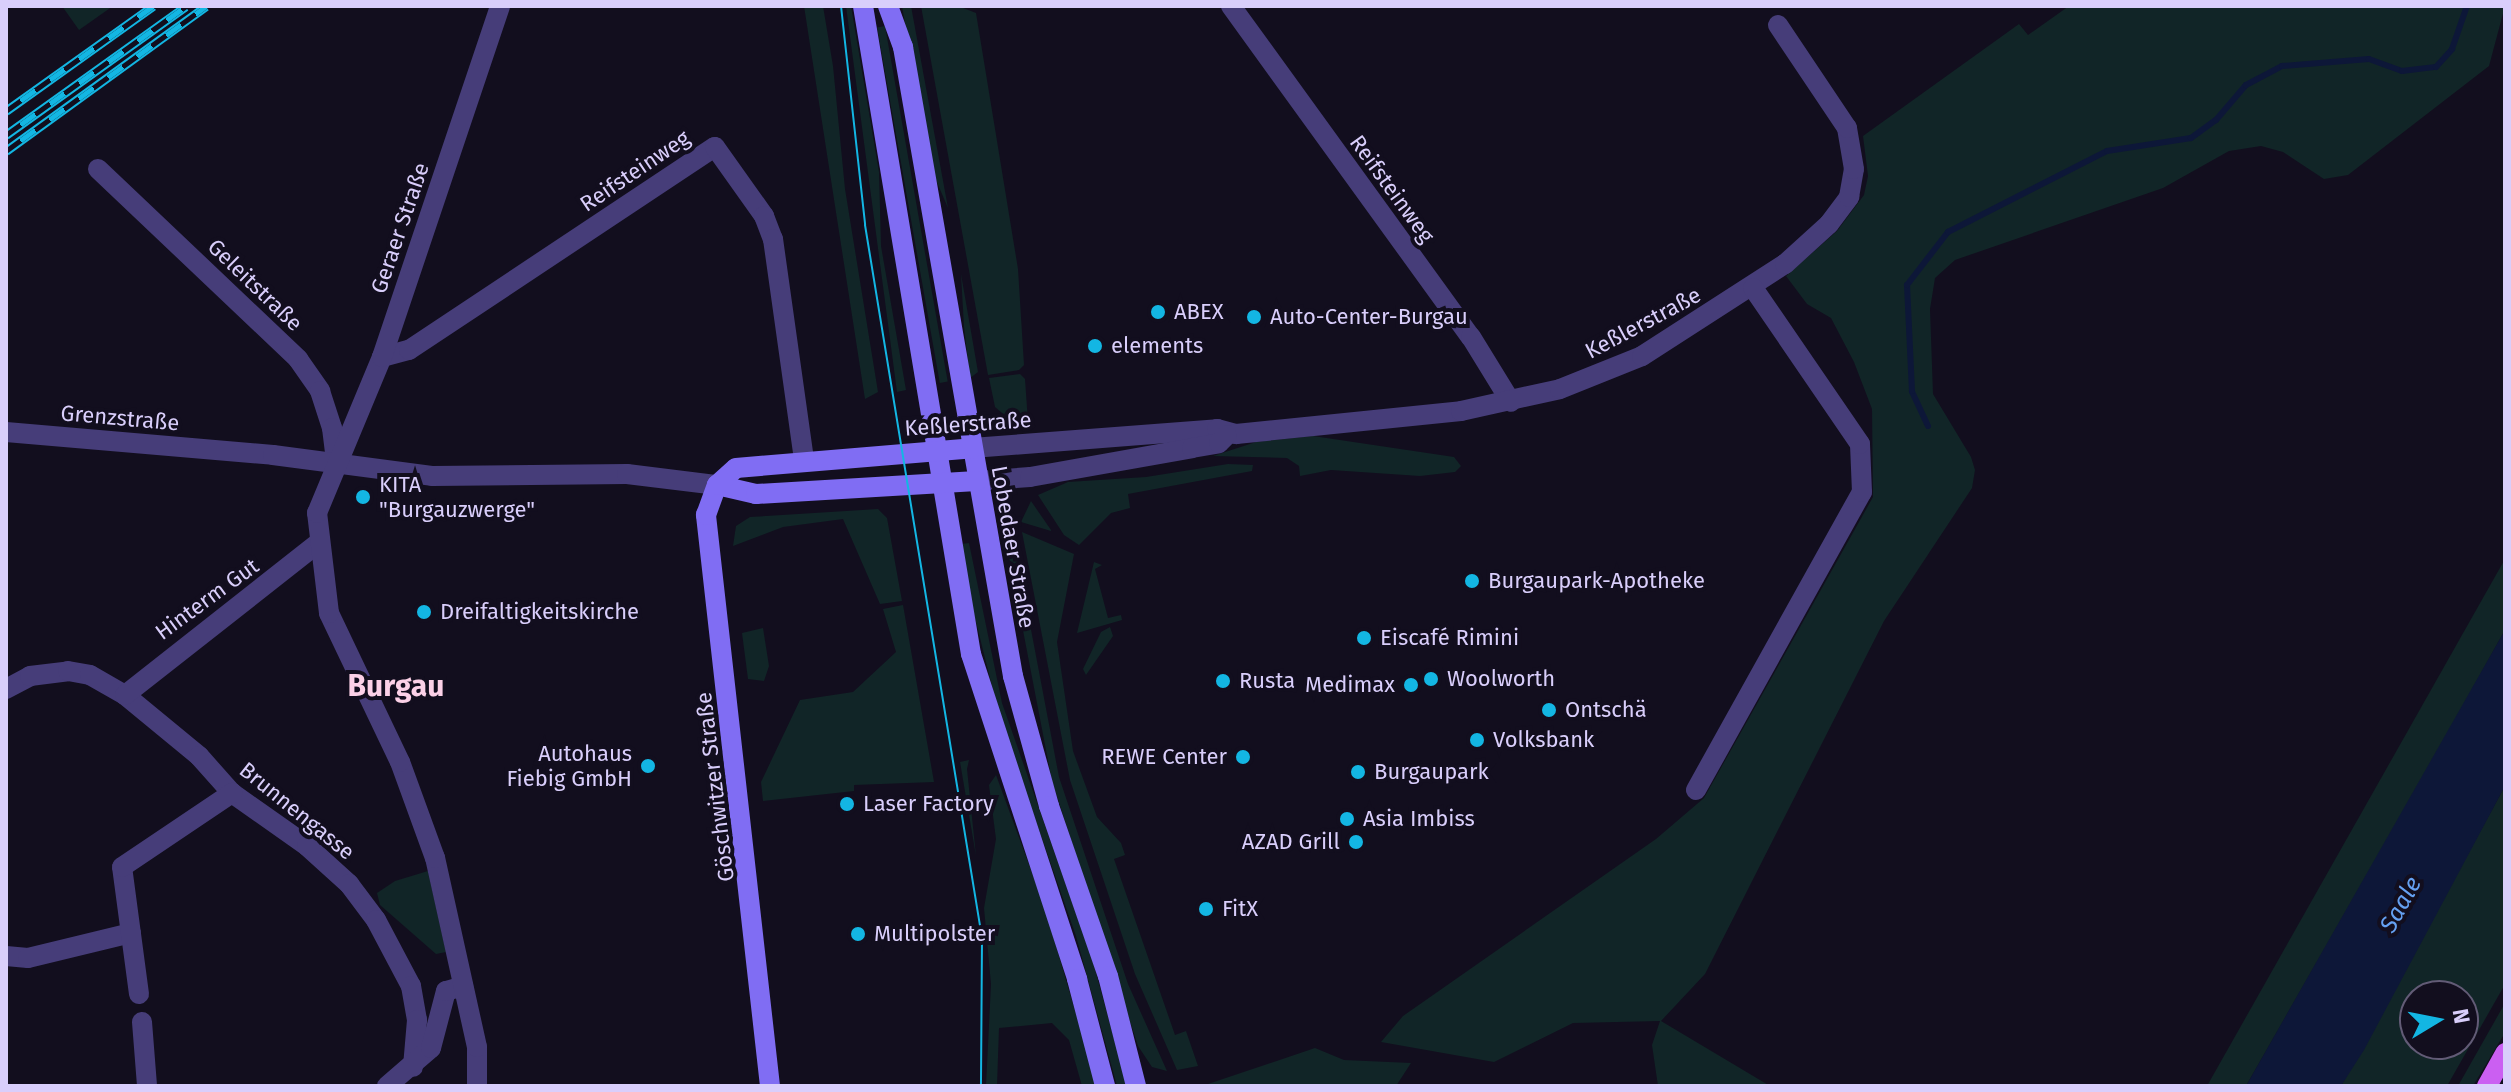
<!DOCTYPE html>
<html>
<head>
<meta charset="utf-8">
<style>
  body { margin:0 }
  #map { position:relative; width:2511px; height:1092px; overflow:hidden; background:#120e1e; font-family:"Fira Sans",sans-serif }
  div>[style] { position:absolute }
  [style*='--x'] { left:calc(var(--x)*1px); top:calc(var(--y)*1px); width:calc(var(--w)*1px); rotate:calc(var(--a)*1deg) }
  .green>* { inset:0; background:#112527; transform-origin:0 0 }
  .water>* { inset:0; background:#0d1738 }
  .stream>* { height:6px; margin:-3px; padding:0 3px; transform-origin:3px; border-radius:3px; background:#0d1738 }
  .street>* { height:20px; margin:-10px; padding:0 10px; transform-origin:10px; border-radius:10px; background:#463d79 }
  .secondary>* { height:20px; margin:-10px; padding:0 10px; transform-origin:10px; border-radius:10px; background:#806df3 }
  .primary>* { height:20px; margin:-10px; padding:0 10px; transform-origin:10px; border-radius:10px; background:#cb5ff2 }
  .tram>* { height:2px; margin:-1px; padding:0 1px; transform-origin:1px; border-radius:1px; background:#13b6e3 }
  .rail>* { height:9px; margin-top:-4.5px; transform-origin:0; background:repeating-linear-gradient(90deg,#120e1e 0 18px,#13b6e3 0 36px); box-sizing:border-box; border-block:2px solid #13b6e3 }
  .dots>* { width:22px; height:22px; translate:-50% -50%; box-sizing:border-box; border:4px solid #120e1e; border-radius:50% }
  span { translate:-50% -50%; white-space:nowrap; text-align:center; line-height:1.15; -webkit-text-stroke:8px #120e1e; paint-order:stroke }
  .street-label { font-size:22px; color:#d9cefb }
  .poi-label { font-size:22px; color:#d9cefb }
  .left { translate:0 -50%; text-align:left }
  .right { translate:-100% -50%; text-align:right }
  .water-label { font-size:24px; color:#65a1f2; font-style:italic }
  .district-label { font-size:30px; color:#fbd0e7; font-weight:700 }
  .frame { position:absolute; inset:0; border:8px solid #d9cefb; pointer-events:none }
  .north { position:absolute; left:2399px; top:980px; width:80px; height:80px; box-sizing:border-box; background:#120e1e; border:2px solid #625b76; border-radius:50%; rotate:80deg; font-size:22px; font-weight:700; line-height:32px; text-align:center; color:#d9cefb }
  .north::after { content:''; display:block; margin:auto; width:28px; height:36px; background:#13b6e3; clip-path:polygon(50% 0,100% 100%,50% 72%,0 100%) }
</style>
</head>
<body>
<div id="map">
  <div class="green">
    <i style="clip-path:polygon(62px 6px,113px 6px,79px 30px)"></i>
    <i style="clip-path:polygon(804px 6px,823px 6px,833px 66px,845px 189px,878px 392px,865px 399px)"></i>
    <i style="clip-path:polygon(846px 6px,851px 6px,879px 172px,881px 246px,906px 390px,897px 392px)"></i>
    <i style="clip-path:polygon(902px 6px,911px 6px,948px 208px,930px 166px)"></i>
    <i style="clip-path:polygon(921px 6px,958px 6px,976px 13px,1018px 269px,1024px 365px,1019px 370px,988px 375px)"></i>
    <i style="clip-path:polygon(2069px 6px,2505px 6px,2489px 66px,2348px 175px,2324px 179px,2283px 152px,2261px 146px,2229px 151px,2163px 188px,1955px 260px,1935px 278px,1930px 309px,1933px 394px,1971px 457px,1975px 470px,1972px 488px,1884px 621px,1705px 974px,1661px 1021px,1770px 1086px,1658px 1086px,1652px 1045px,1660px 1021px,1573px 1023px,1494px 1062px,1381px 1042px,1403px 1016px,1656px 839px,1704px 798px,1873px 497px,1872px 409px,1854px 362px,1831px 318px,1807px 304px,1786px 276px,1837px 231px,1864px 195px,1868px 176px,1863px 136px,2019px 24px,2028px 35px)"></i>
    <i style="left:885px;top:26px;width:361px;height:8px;rotate:80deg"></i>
    <i style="clip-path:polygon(961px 274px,978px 372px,970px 378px,964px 327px)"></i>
    <i style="clip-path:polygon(1020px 374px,1025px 379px,1028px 422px,1015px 424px,995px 407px,989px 378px)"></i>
    <i style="clip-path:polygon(1313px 436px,1454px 457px,1461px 466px,1455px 472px,1420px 476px,1331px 470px,1300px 476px,1299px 466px,1287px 458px,1213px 456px,1256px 442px)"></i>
    <i style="clip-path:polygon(1228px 464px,1253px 465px,1252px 471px,1128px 494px,1130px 508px,1111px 513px,1079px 545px,1064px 535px,1038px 495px,1068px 482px,1146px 477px)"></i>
    <i style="clip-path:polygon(1031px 501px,1051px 530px,1051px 531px,1021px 522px)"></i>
    <i style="clip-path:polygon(878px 509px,887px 518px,902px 601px,880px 604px,843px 519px,783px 527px,733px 546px,736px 526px,750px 517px)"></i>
    <i style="clip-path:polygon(1022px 532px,1074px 554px,1057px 642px,1073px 751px,1097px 817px,1121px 843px,1125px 855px,1114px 859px,1175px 1035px,1186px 1031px,1198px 1066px,1177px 1070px,1135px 974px,1070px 780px)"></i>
    <i style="clip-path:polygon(1005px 537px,1014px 540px,1059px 777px,1128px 984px,1167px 1071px,1152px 1067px,1138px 1046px,1052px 781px)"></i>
    <i style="clip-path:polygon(969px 543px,1002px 703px,1093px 962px,1127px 1086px,1117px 1086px,1076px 936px,1000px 718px,972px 606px,961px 544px)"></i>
    <i style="clip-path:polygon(2505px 559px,2505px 630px,2440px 747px,2246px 1086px,2207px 1086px)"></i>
    <i style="clip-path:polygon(1094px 562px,1102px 565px,1095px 569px,1108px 618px,1121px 615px,1122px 620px,1077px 633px)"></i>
    <i style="clip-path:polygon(903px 605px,934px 782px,854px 785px,854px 791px,763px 801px,761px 782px,800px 700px,853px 692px,896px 652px,883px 609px)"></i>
    <i style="clip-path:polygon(1110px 627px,1113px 636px,1086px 675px,1083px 669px,1101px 632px)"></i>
    <i style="clip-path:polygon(763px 628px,769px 666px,764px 681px,748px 679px,742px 633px)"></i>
    <i style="clip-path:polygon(969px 760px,967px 769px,976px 856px,960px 762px)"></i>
    <i style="clip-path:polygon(996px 775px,1045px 908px,1097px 1086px,1082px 1086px,1069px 1040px,1052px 1023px,999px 1028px,997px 1086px,986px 1086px,991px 984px,984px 908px,996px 839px,989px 785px)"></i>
    <i style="clip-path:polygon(evenodd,2505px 786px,2504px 986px,2447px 1086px,2341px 1086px,2505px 786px,2415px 996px,2463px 996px,2463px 1044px,2415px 1044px,2415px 996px)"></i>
    <i style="clip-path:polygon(428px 871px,446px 952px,436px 954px,380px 905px,377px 893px,395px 881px)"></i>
    <i style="clip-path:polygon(2505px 1003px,2503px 1036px,2473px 1086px,2458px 1086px)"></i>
    <i style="clip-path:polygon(1315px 1048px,1344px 1060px,1411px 1063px,1396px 1086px,1202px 1086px)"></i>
  </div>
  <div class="water">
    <i style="clip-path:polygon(2505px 630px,2505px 786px,2364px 1050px,2341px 1086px,2246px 1086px)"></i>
  </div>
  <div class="stream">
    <i style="--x:1928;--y:426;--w:38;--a:-115"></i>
    <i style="--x:1912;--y:391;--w:106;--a:-92.7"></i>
    <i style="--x:1907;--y:285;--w:67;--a:-52.3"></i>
    <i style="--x:1948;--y:232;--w:178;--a:-27"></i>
    <i style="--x:2107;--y:151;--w:85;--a:-8.8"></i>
    <i style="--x:2191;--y:138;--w:31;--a:-36"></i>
    <i style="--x:2216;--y:120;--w:46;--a:-49.4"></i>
    <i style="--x:2246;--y:85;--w:41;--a:-27.8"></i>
    <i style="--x:2282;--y:66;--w:87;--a:-4.6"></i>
    <i style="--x:2369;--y:59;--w:35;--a:20"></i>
    <i style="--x:2402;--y:71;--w:34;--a:-7"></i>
    <i style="--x:2436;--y:67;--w:24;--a:-48"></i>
    <i style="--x:2452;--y:49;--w:46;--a:-70.8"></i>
  </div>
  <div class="street">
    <i style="--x:1231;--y:6;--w:409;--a:54.1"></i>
    <i style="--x:1471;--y:337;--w:76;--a:58.4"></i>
    <i style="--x:98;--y:169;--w:276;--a:43.5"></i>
    <i style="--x:298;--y:359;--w:39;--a:55"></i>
    <i style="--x:320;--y:391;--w:39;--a:72"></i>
    <i style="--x:332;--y:428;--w:34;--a:83"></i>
    <i style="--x:382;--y:357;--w:28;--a:-15"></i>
    <i style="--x:409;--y:350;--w:367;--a:-33.6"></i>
    <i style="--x:715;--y:147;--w:85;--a:54.6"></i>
    <i style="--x:764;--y:216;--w:25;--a:69"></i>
    <i style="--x:773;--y:239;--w:223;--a:82"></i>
    <i style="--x:6;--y:432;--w:268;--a:4.9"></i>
    <i style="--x:273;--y:455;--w:160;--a:7.5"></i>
    <i style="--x:432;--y:476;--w:195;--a:-0.6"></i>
    <i style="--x:627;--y:474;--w:91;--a:7"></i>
    <i style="--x:972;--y:448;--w:246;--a:-4.4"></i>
    <i style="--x:1217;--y:429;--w:20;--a:15"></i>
    <i style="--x:1236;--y:434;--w:226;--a:-5.8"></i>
    <i style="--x:1461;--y:411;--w:101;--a:-12.5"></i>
    <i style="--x:1560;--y:389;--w:88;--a:-21.9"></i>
    <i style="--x:1642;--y:356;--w:170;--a:-32.8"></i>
    <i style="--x:1785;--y:264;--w:59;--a:-42.3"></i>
    <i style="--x:1829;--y:224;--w:34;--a:-53"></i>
    <i style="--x:1849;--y:197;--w:28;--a:-80"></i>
    <i style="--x:1854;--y:169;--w:42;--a:-99.7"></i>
    <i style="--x:1847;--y:128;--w:124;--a:-123.8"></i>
    <i style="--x:977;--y:481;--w:53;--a:-4.3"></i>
    <i style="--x:1030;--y:477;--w:165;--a:-10.1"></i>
    <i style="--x:1192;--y:448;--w:27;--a:-10"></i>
    <i style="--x:1219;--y:443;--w:11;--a:-45"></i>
    <i style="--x:6;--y:689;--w:27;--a:-28"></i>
    <i style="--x:30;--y:676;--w:38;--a:-7"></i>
    <i style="--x:68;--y:671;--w:22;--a:10"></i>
    <i style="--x:90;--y:675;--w:40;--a:29.7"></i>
    <i style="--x:125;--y:695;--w:96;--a:39.5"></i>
    <i style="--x:199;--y:756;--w:50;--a:48.3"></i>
    <i style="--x:232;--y:793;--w:92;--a:35.2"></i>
    <i style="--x:307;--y:846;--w:57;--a:42.1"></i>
    <i style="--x:349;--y:884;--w:45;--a:53.1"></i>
    <i style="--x:376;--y:920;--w:75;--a:62.1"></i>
    <i style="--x:411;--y:986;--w:35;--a:80"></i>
    <i style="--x:417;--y:1020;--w:47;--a:94.9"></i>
    <i style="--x:125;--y:695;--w:246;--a:-38.2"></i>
    <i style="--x:1696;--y:790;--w:341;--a:-60.9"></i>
    <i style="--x:1862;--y:492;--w:48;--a:-92.4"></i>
    <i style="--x:1860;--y:444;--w:189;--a:-124.4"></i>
    <i style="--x:6;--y:956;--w:22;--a:5"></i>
    <i style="--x:28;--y:958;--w:106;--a:-13.6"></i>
    <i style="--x:139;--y:994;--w:128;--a:-97.6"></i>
    <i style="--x:122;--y:867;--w:133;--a:-33.9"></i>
    <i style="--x:142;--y:1022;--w:64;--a:85.5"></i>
    <i style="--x:387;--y:1086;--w:58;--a:-40.8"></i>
    <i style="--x:431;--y:1048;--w:59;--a:-75.3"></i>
    <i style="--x:446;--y:991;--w:18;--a:-16"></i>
    <i style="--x:477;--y:1086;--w:39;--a:-90"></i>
    <i style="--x:477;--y:1047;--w:194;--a:-102.5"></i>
    <i style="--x:435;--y:858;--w:102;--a:-110"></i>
    <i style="--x:400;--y:762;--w:165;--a:-115.5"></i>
    <i style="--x:329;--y:613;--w:101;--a:-96.8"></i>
    <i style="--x:317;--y:513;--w:169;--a:-67.4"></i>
    <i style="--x:382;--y:357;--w:370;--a:-71.4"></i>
  </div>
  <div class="secondary">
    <i style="--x:863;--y:6;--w:657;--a:80.54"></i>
    <i style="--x:971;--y:654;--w:342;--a:71.9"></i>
    <i style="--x:1077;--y:979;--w:111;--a:75.3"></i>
    <i style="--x:888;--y:6;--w:44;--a:69.9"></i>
    <i style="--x:903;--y:47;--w:639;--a:80.08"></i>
    <i style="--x:1013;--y:676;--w:135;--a:74.5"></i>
    <i style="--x:1049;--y:806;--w:180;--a:70.9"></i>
    <i style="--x:1108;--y:976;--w:114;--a:75.7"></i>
    <i style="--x:717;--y:485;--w:40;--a:13"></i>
    <i style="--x:756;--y:494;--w:221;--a:-3.4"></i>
    <i style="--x:770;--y:1086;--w:575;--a:-96.4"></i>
    <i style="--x:706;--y:515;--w:32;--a:-70"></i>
    <i style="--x:717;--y:485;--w:25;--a:-42"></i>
    <i style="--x:736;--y:468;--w:237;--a:-4.8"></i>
  </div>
  <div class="primary">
    <i style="--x:2487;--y:1086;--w:38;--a:-61"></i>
  </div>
  <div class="tram">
    <i style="--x:841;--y:6;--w:220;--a:83.7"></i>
    <i style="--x:865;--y:225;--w:723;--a:80.68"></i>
    <i style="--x:982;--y:938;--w:148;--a:90.4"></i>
  </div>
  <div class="rail">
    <i style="--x:6;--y:111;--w:181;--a:-35.5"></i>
    <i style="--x:6;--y:135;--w:221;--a:-35.6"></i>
    <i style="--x:6;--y:151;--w:247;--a:-35.9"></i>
  </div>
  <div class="dots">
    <i style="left:1158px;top:312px;background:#13b6e3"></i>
    <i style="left:1254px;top:317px;background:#13b6e3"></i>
    <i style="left:1095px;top:346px;background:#13b6e3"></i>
    <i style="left:363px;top:497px;background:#13b6e3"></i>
    <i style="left:1472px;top:581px;background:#13b6e3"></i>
    <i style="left:424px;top:612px;background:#13b6e3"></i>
    <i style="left:1364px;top:638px;background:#13b6e3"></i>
    <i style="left:1431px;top:679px;background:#13b6e3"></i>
    <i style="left:1223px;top:681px;background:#13b6e3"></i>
    <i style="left:1411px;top:685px;background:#13b6e3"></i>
    <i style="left:1549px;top:710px;background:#13b6e3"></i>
    <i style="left:1477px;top:740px;background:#13b6e3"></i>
    <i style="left:1243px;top:757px;background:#13b6e3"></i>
    <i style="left:648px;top:766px;background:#13b6e3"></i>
    <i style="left:1358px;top:772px;background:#13b6e3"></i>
    <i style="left:847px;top:804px;background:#13b6e3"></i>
    <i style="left:1347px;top:819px;background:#13b6e3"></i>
    <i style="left:1356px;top:842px;background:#13b6e3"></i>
    <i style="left:1206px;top:909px;background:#13b6e3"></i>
    <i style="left:858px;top:934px;background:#13b6e3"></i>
  </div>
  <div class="street-label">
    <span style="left:635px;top:171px;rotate:-34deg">Reifsteinweg</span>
    <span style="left:1392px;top:189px;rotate:54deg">Reifsteinweg</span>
    <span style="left:400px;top:228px;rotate:-71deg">Geraer Straße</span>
    <span style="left:255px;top:285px;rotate:44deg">Geleitstraße</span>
    <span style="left:1643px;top:323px;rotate:-28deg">Keßlerstraße</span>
    <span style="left:120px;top:418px;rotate:5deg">Grenzstraße</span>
    <span style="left:968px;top:424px;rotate:-4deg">Keßlerstraße</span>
    <span style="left:1013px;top:547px;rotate:80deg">Lobedaer Straße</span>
    <span style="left:207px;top:599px;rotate:-36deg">Hinterm Gut</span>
    <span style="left:715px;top:787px;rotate:-97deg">Göschwitzer Straße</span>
    <span style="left:297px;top:811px;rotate:39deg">Brunnengasse</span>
  </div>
  <div class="poi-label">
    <span class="left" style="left:1174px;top:312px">ABEX</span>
    <span class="left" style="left:1270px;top:317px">Auto-Center-Burgau</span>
    <span class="left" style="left:1111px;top:346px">elements</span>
    <span class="left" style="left:379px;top:497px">KITA<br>"Burgauzwerge"</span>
    <span class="left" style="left:1488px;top:581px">Burgaupark-Apotheke</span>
    <span class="left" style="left:440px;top:612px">Dreifaltigkeitskirche</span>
    <span class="left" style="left:1380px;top:638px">Eiscafé Rimini</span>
    <span class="left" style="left:1447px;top:679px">Woolworth</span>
    <span class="left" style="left:1239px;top:681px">Rusta</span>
    <span class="right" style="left:1395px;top:685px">Medimax</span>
    <span class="left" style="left:1565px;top:710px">Ontschä</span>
    <span class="left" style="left:1493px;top:740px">Volksbank</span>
    <span class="right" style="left:632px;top:766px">Autohaus<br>Fiebig GmbH</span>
    <span class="right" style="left:1227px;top:757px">REWE Center</span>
    <span class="left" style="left:1374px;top:772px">Burgaupark</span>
    <span class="left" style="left:863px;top:804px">Laser Factory</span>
    <span class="left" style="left:1363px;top:819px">Asia Imbiss</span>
    <span class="right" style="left:1340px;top:842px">AZAD Grill</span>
    <span class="left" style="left:1222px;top:909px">FitX</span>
    <span class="left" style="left:874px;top:934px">Multipolster</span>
  </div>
  <div class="water-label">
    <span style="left:2401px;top:905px;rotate:-61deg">Saale</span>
  </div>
  <div class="district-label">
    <span style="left:396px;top:686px">Burgau</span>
  </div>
  <div class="frame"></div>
  <div class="north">N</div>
</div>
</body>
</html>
